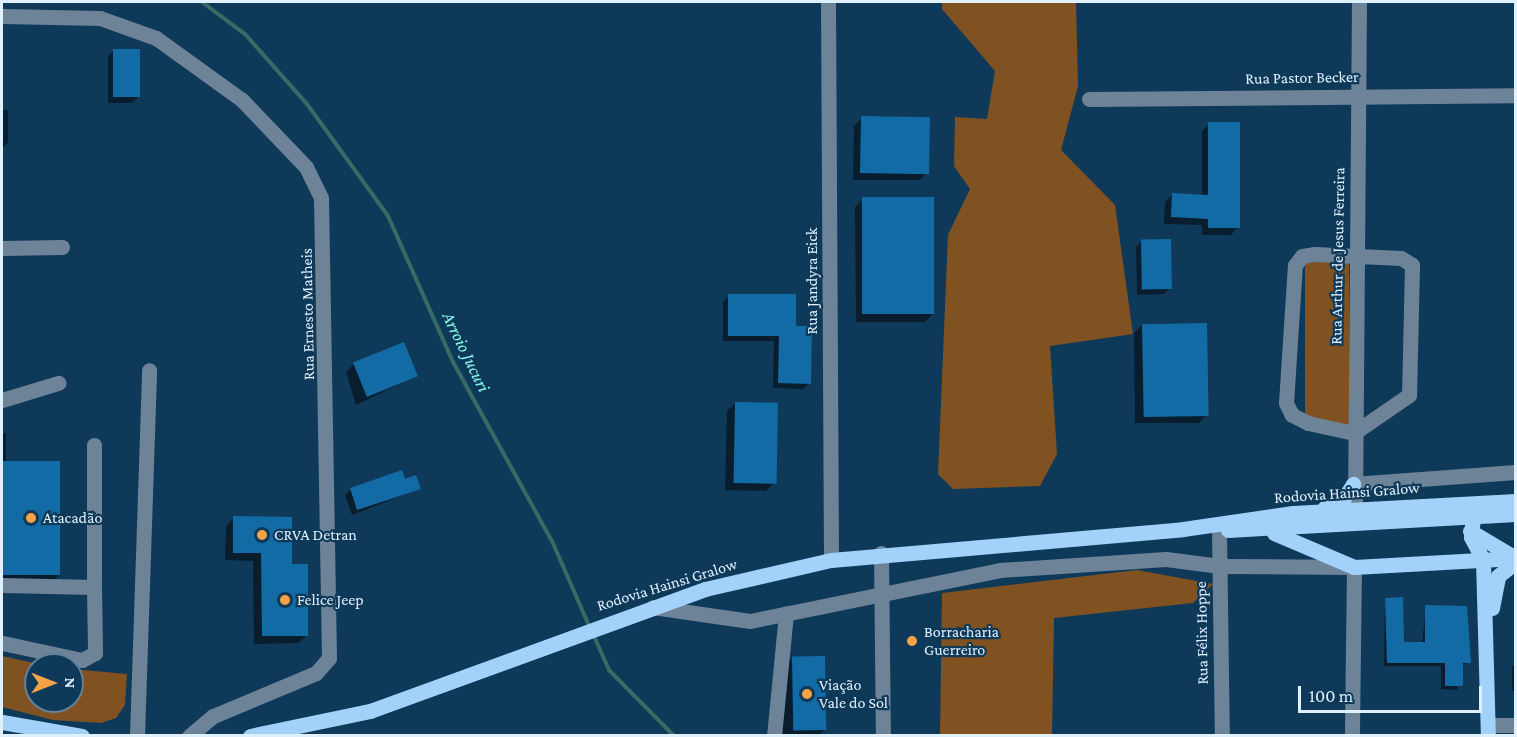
<!DOCTYPE html>
<html>
<head>
<meta charset="utf-8">
<style>
  body { margin:0 }
  #map { position:relative; width:1517px; height:737px; overflow:hidden; background:#0f3958; font-family:"Crimson Pro",serif }
  div>[style] { position:absolute }
  [style*='--x'] { left:calc(var(--x)*1px); top:calc(var(--y)*1px); width:calc(var(--w)*1px); rotate:calc(var(--a)*1deg) }
  .green>* { inset:0; background:#805221; transform-origin:0 0 }
  .shadow>* { inset:0; background:#0007 }
  .stream>* { height:4px; margin:-2px; padding:0 2px; transform-origin:2px; border-radius:2px; background:#356c65 }
  .building>* { inset:0; background:#136ba5; transform-origin:0 0 }
  .minor>* { height:15px; margin:-7.5px; padding:0 7.5px; transform-origin:7.5px; border-radius:7.5px; background:#6d8498 }
  .major>* { height:15px; margin:-7.5px; padding:0 7.5px; transform-origin:7.5px; border-radius:7.5px; background:#a2d1fa }
  .dots>* { width:16px; height:16px; translate:-50% -50%; box-sizing:border-box; border:3px solid #0f3958; border-radius:50% }
  span { translate:-50% -50%; white-space:nowrap; text-align:center; line-height:1.15; -webkit-text-stroke:4.5px #0f3958; paint-order:stroke }
  .street-label { font-size:16px; color:#dff0ff }
  .poi-label { font-size:16px; color:#dff0ff }
  .left { translate:0 -50%; text-align:left }
  .water-label { font-size:18px; color:#89fced; font-style:italic }
  .frame { position:absolute; inset:0; border:3px solid #dff0ff; pointer-events:none }
  .north { position:absolute; left:24px; top:653px; width:60px; height:60px; box-sizing:border-box; background:#0f3958; border:2px solid #62829b; border-radius:50%; rotate:90deg; font-size:16px; font-weight:700; line-height:24px; text-align:center; color:#dff0ff }
  .north::after { content:''; display:block; margin:auto; width:21px; height:27px; background:#f6a247; clip-path:polygon(50% 0,100% 100%,50% 72%,0 100%) }
  .scale { position:absolute; left:1298px; top:686px; width:184px; height:27px; box-sizing:border-box; border:3px solid #dff0ff; border-top:0; padding-left:8px; font-size:18px; line-height:21px; white-space:nowrap; color:#dff0ff; -webkit-text-stroke:4px #0f3958; paint-order:stroke }
</style>
</head>
<body>
<div id="map">
  <div class="green">
    <i style="clip-path:polygon(942px 2px,1076px 2px,1078px 86px,1061px 150px,1115px 205px,1133px 334px,1050px 346px,1057px 454px,1040px 486px,953px 489px,938px 474px,948px 235px,970px 189px,954px 166px,955px 117px,987px 119px,995px 71px,942px 9px)"></i>
    <i style="left:1349px;top:260px;width:165px;height:44px;rotate:90deg"></i>
    <i style="clip-path:polygon(1137px 570px,1213px 584px,1193px 603px,1054px 618px,1052px 735px,940px 736px,942px 593px)"></i>
    <i style="clip-path:polygon(2px 656px,43px 665px,36px 665px,36px 701px,72px 701px,72px 669px,127px 674px,125px 705px,116px 718px,101px 723px,53px 720px,2px 707px)"></i>
  </div>
  <div class="shadow">
    <i style="clip-path:polygon(114px 50px,138px 97px,132px 103px,108px 103px,108px 56px)"></i>
    <i style="clip-path:polygon(2px 110px,8px 110px,8px 142px,2px 149px)"></i>
    <i style="clip-path:polygon(862px 118px,928px 172px,920px 180px,853px 180px,854px 126px)"></i>
    <i style="clip-path:polygon(1209px 124px,1238px 227px,1231px 235px,1202px 235px,1202px 225px,1164px 224px,1165px 202px,1172px 195px,1202px 196px,1202px 131px)"></i>
    <i style="clip-path:polygon(863px 199px,933px 314px,925px 322px,856px 322px,855px 207px)"></i>
    <i style="clip-path:polygon(1142px 241px,1170px 288px,1164px 294px,1137px 295px,1136px 247px)"></i>
    <i style="clip-path:polygon(729px 296px,794px 328px,809px 383px,804px 389px,773px 388px,774px 341px,723px 341px,723px 302px)"></i>
    <i style="clip-path:polygon(1142px 325px,1207px 415px,1199px 423px,1135px 423px,1134px 333px)"></i>
    <i style="clip-path:polygon(354px 364px,416px 376px,356px 405px,346px 372px)"></i>
    <i style="clip-path:polygon(735px 403px,774px 483px,766px 491px,725px 490px,727px 411px)"></i>
    <i style="clip-path:polygon(2px 433px,6px 433px,6px 463px,60px 574px,52px 582px,2px 582px)"></i>
    <i style="clip-path:polygon(404px 481px,419px 489px,352px 515px,345px 495px,351px 489px)"></i>
    <i style="clip-path:polygon(234px 518px,290px 565px,307px 635px,299px 643px,254px 644px,253px 561px,225px 560px,226px 526px)"></i>
    <i style="clip-path:polygon(1385px 599px,1403px 643px,1422px 643px,1426px 607px,1469px 662px,1461px 666px,1457px 690px,1441px 689px,1441px 666px,1384px 666px)"></i>
    <i style="clip-path:polygon(792px 658px,824px 730px,819px 736px,781px 736px,784px 666px)"></i>
    <i style="clip-path:polygon(1516px 663px,1516px 691px,1512px 691px,1512px 667px)"></i>
  </div>
  <div class="stream">
    <i style="--x:202;--y:2;--w:54;--a:36.7"></i>
    <i style="--x:245;--y:34;--w:94;--a:48.5"></i>
    <i style="--x:307;--y:104;--w:138;--a:54.1"></i>
    <i style="--x:388;--y:216;--w:160;--a:66"></i>
    <i style="--x:453;--y:362;--w:205;--a:61.1"></i>
    <i style="--x:552;--y:541;--w:95;--a:66.4"></i>
    <i style="--x:593;--y:634;--w:39;--a:66"></i>
    <i style="--x:609;--y:670;--w:93;--a:45.4"></i>
  </div>
  <div class="building">
    <i style="left:113px;top:49px;width:27px;height:48px"></i>
    <i style="left:861px;top:116px;width:69px;height:57px;rotate:1deg"></i>
    <i style="clip-path:polygon(1208px 122px,1240px 122px,1240px 228px,1208px 228px,1208px 219px,1171px 217px,1172px 193px,1208px 195px)"></i>
    <i style="left:934px;top:197px;width:117px;height:72px;rotate:90deg"></i>
    <i style="left:1171px;top:239px;width:50px;height:30px;rotate:89deg"></i>
    <i style="clip-path:polygon(728px 294px,796px 294px,796px 326px,812px 326px,811px 384px,778px 383px,779px 336px,728px 336px)"></i>
    <i style="left:1207px;top:323px;width:93px;height:65px;rotate:89deg"></i>
    <i style="left:404px;top:342px;width:37px;height:55px;rotate:68deg"></i>
    <i style="left:735px;top:402px;width:43px;height:81px;rotate:1deg"></i>
    <i style="left:2px;top:461px;width:58px;height:114px"></i>
    <i style="clip-path:polygon(402px 470px,405px 479px,416px 475px,421px 489px,357px 510px,350px 488px)"></i>
    <i style="clip-path:polygon(233px 516px,292px 517px,292px 564px,308px 564px,308px 636px,262px 636px,261px 553px,233px 553px)"></i>
    <i style="clip-path:polygon(1403px 597px,1404px 642px,1425px 642px,1425px 605px,1467px 606px,1471px 663px,1463px 663px,1463px 686px,1445px 686px,1445px 663px,1387px 663px,1385px 598px)"></i>
    <i style="left:825px;top:656px;width:74px;height:33px;rotate:89deg"></i>
  </div>
  <div class="minor">
    <i style="--x:828;--y:2;--w:558;--a:89.69"></i>
    <i style="--x:2;--y:16;--w:98;--a:1.2"></i>
    <i style="--x:100;--y:18;--w:59;--a:19.7"></i>
    <i style="--x:156;--y:38;--w:106;--a:35.8"></i>
    <i style="--x:242;--y:100;--w:93;--a:46.3"></i>
    <i style="--x:306;--y:167;--w:34;--a:64"></i>
    <i style="--x:321;--y:198;--w:460;--a:89"></i>
    <i style="--x:329;--y:658;--w:20;--a:131"></i>
    <i style="--x:316;--y:673;--w:112;--a:157.3"></i>
    <i style="--x:213;--y:716;--w:31;--a:140"></i>
    <i style="--x:1089;--y:99;--w:427;--a:-0.5"></i>
    <i style="--x:2;--y:248;--w:60;--a:-1"></i>
    <i style="--x:1314;--y:254;--w:87;--a:2.6"></i>
    <i style="--x:1401;--y:258;--w:13;--a:32"></i>
    <i style="--x:1412;--y:265;--w:130;--a:91.3"></i>
    <i style="--x:1409;--y:395;--w:67;--a:145.4"></i>
    <i style="--x:1354;--y:433;--w:47;--a:-167.7"></i>
    <i style="--x:1308;--y:423;--w:18;--a:-153"></i>
    <i style="--x:1292;--y:415;--w:13;--a:-117"></i>
    <i style="--x:1286;--y:403;--w:138;--a:-86.3"></i>
    <i style="--x:1295;--y:265;--w:11;--a:-52"></i>
    <i style="--x:1302;--y:256;--w:12;--a:-9"></i>
    <i style="--x:2;--y:400;--w:59;--a:-16.9"></i>
    <i style="--x:94;--y:445;--w:142;--a:90"></i>
    <i style="--x:1353;--y:484;--w:163;--a:-4.2"></i>
    <i style="--x:1355;--y:510;--w:508;--a:-89.55"></i>
    <i style="--x:1219;--y:531;--w:205;--a:89.2"></i>
    <i style="--x:881;--y:553;--w:183;--a:89.4"></i>
    <i style="--x:2;--y:585;--w:92;--a:1.2"></i>
    <i style="--x:94;--y:587;--w:66;--a:89.1"></i>
    <i style="--x:95;--y:653;--w:15;--a:152"></i>
    <i style="--x:82;--y:660;--w:82;--a:-168"></i>
    <i style="--x:653;--y:607;--w:98;--a:8.2"></i>
    <i style="--x:750;--y:621;--w:255;--a:-11.5"></i>
    <i style="--x:1000;--y:570;--w:166;--a:-3.8"></i>
    <i style="--x:1166;--y:559;--w:54;--a:7.4"></i>
    <i style="--x:1220;--y:566;--w:134;--a:0.4"></i>
    <i style="--x:1354;--y:567;--w:169;--a:90.7"></i>
    <i style="--x:1488;--y:725;--w:28;--a:0"></i>
    <i style="--x:137;--y:736;--w:366;--a:-88.1"></i>
    <i style="--x:774;--y:736;--w:123;--a:-84.4"></i>
  </div>
  <div class="major">
    <i style="--x:1325;--y:507;--w:21;--a:-25"></i>
    <i style="--x:1344;--y:498;--w:17;--a:-57"></i>
    <i style="--x:1474;--y:508;--w:29;--a:96"></i>
    <i style="--x:1471;--y:537;--w:26;--a:62"></i>
    <i style="--x:1483;--y:560;--w:176;--a:88.4"></i>
    <i style="--x:1228;--y:530;--w:288;--a:-3.2"></i>
    <i style="--x:1470;--y:531;--w:51;--a:30.6"></i>
    <i style="--x:1274;--y:533;--w:87;--a:23"></i>
    <i style="--x:1354;--y:567;--w:162;--a:-3.2"></i>
    <i style="--x:1492;--y:608;--w:33;--a:-79"></i>
    <i style="--x:1498;--y:576;--w:23;--a:-38"></i>
    <i style="--x:2;--y:722;--w:81;--a:9.9"></i>
    <i style="--x:250;--y:736;--w:123;--a:-11.8"></i>
    <i style="--x:370;--y:711;--w:357;--a:-20"></i>
    <i style="--x:705;--y:589;--w:129;--a:-13"></i>
    <i style="--x:831;--y:560;--w:353;--a:-5"></i>
    <i style="--x:1183;--y:529;--w:111;--a:-8.3"></i>
    <i style="--x:1293;--y:513;--w:223;--a:-3.1"></i>
  </div>
  <div class="dots">
    <i style="left:31px;top:518px;background:#f6a247"></i>
    <i style="left:262px;top:535px;background:#f6a247"></i>
    <i style="left:285px;top:600px;background:#f6a247"></i>
    <i style="left:912px;top:641px;background:#f6a247"></i>
    <i style="left:807px;top:694px;background:#f6a247"></i>
  </div>
  <div class="street-label">
    <span style="left:1302px;top:78px;rotate:-1deg">Rua Pastor Becker</span>
    <span style="left:1338px;top:256px;rotate:-89deg">Rua Arthur de Jesus Ferreira</span>
    <span style="left:812px;top:281px;rotate:-90deg">Rua Jandyra Eick</span>
    <span style="left:308px;top:314px;rotate:-91deg">Rua Ernesto Matheis</span>
    <span style="left:1347px;top:493px;rotate:-4deg">Rodovia Hainsi Gralow</span>
    <span style="left:667px;top:585px;rotate:-17deg">Rodovia Hainsi Gralow</span>
    <span style="left:1202px;top:633px;rotate:-91deg">Rua Félix Hoppe</span>
  </div>
  <div class="poi-label">
    <span class="left" style="left:43px;top:518px">Atacadão</span>
    <span class="left" style="left:274px;top:535px">CRVA Detran</span>
    <span class="left" style="left:297px;top:600px">Felice Jeep</span>
    <span class="left" style="left:924px;top:641px">Borracharia<br>Guerreiro</span>
    <span class="left" style="left:819px;top:694px">Viação<br>Vale do Sol</span>
  </div>
  <div class="water-label">
    <span style="left:466px;top:352px;rotate:64deg">Arroio Jucuri</span>
  </div>
  <div class="frame"></div>
  <div class="north">N</div>
  <div class="scale">100 m</div>
</div>
</body>
</html>
